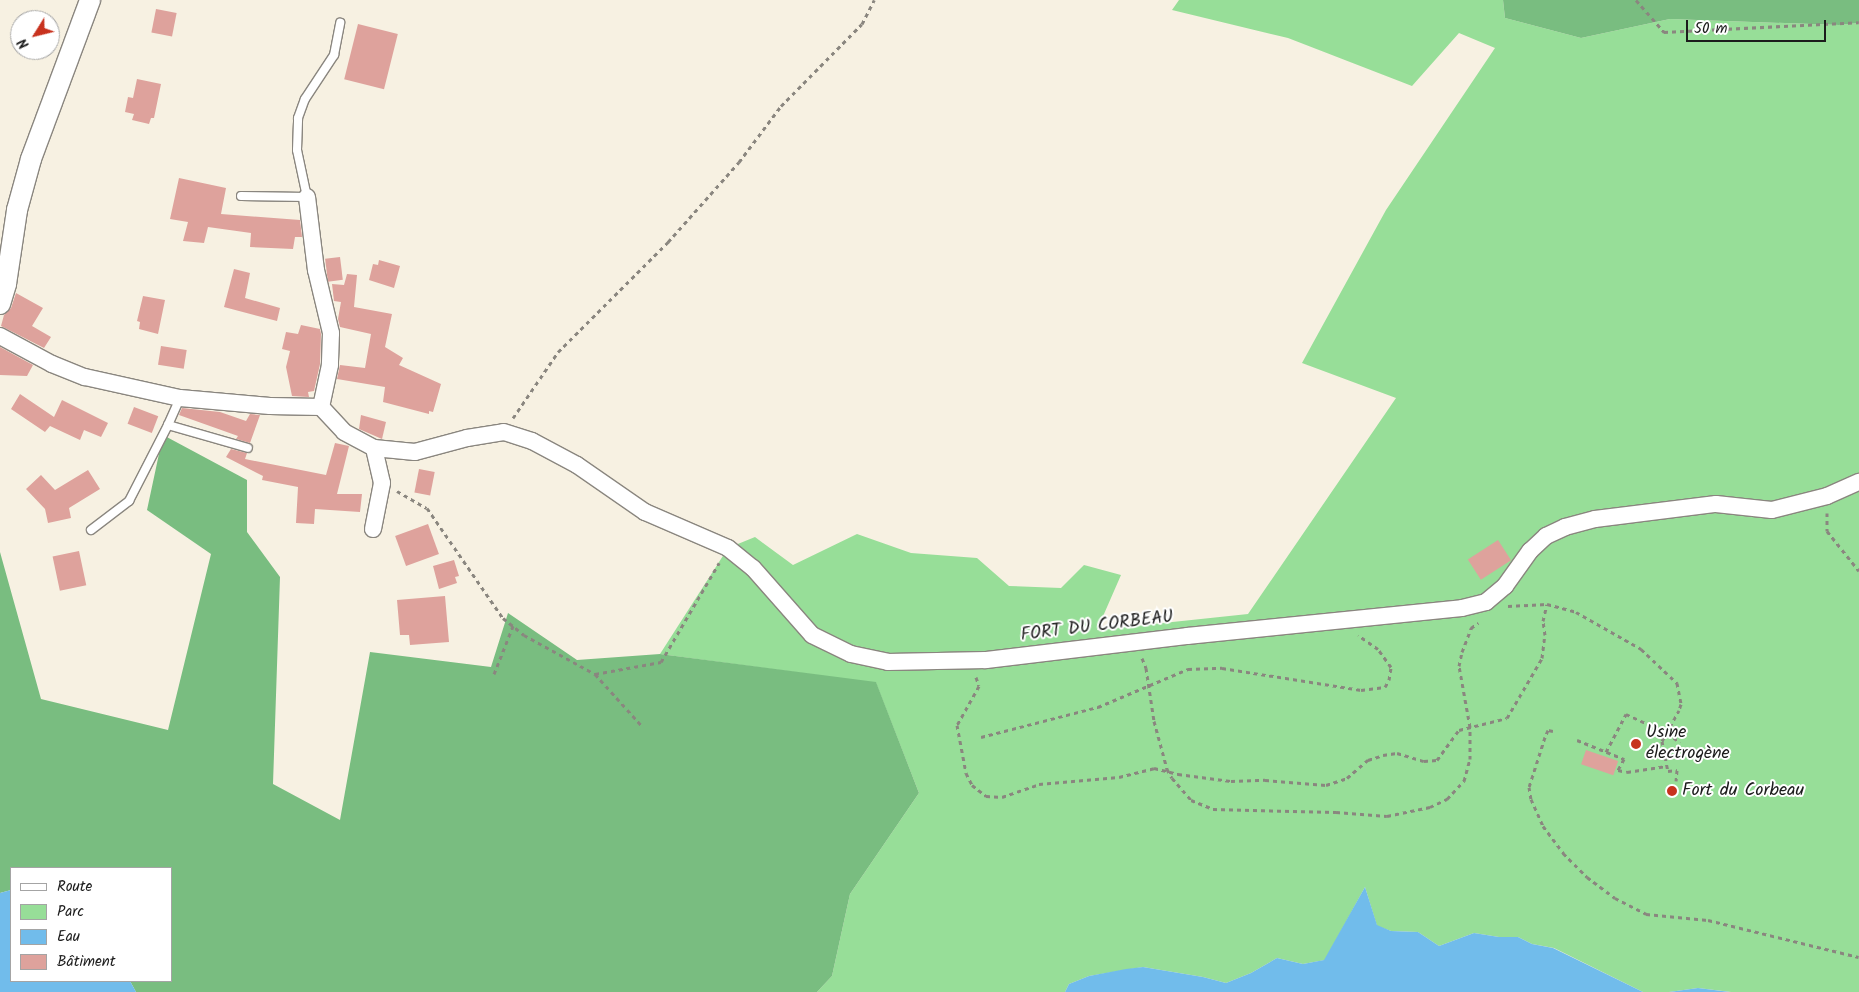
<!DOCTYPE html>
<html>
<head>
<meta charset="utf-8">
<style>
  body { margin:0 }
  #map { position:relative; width:1859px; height:992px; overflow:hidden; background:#f7f1e2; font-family:Kalam,sans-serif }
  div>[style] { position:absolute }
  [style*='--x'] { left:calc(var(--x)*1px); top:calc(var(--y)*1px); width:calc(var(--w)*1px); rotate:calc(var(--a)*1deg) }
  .green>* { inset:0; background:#97de98 }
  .forest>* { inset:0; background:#79bd80 }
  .water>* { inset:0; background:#71bceb }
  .building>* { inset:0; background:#dea29c; transform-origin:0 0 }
  .path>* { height:3px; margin-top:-1.5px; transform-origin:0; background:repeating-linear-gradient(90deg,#8a867f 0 4px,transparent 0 8px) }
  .roads { filter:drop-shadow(1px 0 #8a867f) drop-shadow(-1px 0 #8a867f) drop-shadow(0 1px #8a867f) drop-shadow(0 -1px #8a867f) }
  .service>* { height:8px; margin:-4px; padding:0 4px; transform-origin:4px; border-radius:4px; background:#fff }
  .minor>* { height:16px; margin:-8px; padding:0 8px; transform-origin:8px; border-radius:8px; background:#fff }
  .tertiary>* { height:20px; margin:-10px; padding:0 10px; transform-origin:10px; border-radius:10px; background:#fff }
  .path-bridge>* { height:3px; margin-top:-1.5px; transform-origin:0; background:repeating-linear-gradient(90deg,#8a867f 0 4px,transparent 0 8px) }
  .dots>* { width:14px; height:14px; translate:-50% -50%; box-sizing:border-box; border:2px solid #fff; border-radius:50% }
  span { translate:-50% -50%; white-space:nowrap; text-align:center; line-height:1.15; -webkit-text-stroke:4px #fff; paint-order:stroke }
  .street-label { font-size:18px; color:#1c1c1c }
  .poi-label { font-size:18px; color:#1c1c1c }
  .left { translate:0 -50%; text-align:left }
  .legend { position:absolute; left:10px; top:867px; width:162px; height:115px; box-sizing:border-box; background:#fff; border:1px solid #a4a4a4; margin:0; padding:6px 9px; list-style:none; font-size:15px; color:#1c1c1c }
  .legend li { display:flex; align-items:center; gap:10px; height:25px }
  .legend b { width:25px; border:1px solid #a4a4a4 }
  .north { position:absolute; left:10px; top:10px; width:50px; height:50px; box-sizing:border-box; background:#fff; border:1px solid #a4a4a4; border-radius:50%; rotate:234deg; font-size:14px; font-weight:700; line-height:20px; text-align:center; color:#1c1c1c }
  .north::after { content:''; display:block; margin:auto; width:18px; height:22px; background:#c8321e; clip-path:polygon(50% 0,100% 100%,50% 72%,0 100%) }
  .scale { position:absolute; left:1686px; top:20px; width:140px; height:22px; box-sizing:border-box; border:2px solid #1c1c1c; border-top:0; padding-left:6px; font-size:15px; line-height:18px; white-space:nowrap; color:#1c1c1c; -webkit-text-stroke:4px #fff; paint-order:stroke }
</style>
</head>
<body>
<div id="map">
  <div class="green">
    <i style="clip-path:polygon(1179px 0,1503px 0,1505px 18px,1581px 38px,1670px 19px,1839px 25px,1859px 23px,1859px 992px,1731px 992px,1698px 988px,1669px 992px,1643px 992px,1554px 948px,1532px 944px,1518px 937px,1499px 937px,1474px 933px,1439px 946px,1418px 932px,1391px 931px,1377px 926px,1365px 887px,1325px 960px,1303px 964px,1277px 958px,1251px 973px,1226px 983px,1203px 977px,1143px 967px,1089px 976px,1069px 984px,1065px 992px,817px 992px,832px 976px,850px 894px,919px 793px,876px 683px,660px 654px,728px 548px,755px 537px,793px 565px,857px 534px,911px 553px,977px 558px,1009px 586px,1061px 588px,1084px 565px,1121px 575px,1097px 630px,1248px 614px,1396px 398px,1302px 363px,1386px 210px,1495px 48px,1459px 33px,1412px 86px,1288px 38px,1172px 10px)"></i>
  </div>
  <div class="forest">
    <i style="clip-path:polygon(1503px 0,1859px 0,1859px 23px,1839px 25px,1670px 19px,1581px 38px,1505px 18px)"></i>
    <i style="clip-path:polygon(163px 435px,247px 480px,247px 532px,280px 577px,273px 784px,340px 820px,370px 652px,491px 667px,508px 613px,577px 660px,660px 654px,876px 682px,919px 793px,850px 894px,832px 976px,817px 992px,136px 992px,130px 981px,171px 981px,171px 868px,11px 868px,11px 890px,0 893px,0 552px,41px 699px,168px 730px,211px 554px,147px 510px)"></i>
  </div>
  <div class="water">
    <i style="clip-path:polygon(1365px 887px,1377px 925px,1391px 931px,1418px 932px,1439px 946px,1474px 933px,1499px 937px,1518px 937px,1532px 944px,1553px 948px,1643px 992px,1065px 992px,1069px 984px,1089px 976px,1126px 969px,1143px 967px,1203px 977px,1226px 983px,1251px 973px,1277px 958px,1303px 964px,1324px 960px)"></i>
    <i style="clip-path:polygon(11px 890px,11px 981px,130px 981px,136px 992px,0 992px,0 893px)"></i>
    <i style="clip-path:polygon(1698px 988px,1730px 992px,1669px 992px)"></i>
  </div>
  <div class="building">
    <i style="left:156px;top:9px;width:21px;height:24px;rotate:11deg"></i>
    <i style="left:358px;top:24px;width:41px;height:57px;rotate:14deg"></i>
    <i style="clip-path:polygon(137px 79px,161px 84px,154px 118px,151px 118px,149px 124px,132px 120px,134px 114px,125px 112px,128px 97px,133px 98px)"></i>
    <i style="clip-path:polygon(179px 178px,226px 188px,221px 214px,300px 220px,302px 237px,295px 237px,293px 249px,250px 247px,251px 233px,208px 227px,204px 243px,183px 241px,188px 222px,170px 219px)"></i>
    <i style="left:340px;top:257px;width:23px;height:15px;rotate:83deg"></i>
    <i style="clip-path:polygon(379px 260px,400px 266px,394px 288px,369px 280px,373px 264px,378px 265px)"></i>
    <i style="clip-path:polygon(234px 269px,250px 273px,245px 298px,280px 308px,277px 321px,224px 307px)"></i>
    <i style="clip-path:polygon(347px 274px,357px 275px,354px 307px,392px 314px,385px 347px,403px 358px,399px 365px,441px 384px,433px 412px,429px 411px,429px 414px,383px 402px,385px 387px,337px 379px,340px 365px,365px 368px,371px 334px,340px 327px,338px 319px,341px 302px,334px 301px,332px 284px,344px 285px)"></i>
    <i style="clip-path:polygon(16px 293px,43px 308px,32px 326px,51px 337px,44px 348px,1px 326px,4px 315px,11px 308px)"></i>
    <i style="clip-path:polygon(143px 296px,165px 300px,158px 334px,139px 329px,140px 322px,137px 321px)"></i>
    <i style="clip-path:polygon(301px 325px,320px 329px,321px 334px,320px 364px,314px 391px,308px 392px,309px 397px,292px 396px,286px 367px,290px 351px,282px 349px,286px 332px,298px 334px)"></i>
    <i style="left:161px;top:346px;width:26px;height:19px;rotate:9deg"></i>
    <i style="clip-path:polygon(0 347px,33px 365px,27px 376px,0 375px)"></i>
    <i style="clip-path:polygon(20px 394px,54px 417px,62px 400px,108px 423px,101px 437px,84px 430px,80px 440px,50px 426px,45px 432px,11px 409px)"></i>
    <i style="left:134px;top:407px;width:26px;height:18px;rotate:21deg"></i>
    <i style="clip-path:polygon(182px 408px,220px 412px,246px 421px,250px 414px,260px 415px,250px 443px,236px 439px,238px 436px,179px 415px)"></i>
    <i style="clip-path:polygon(361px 415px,386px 422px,382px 439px,359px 429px)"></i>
    <i style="clip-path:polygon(335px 443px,349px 446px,337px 494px,362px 494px,360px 512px,315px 509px,314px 524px,296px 523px,298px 487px,262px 480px,263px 476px,226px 457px,231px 449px,247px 453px,245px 459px,326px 475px)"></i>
    <i style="left:419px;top:469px;width:16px;height:24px;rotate:11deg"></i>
    <i style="clip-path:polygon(88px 470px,100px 489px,69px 508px,71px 518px,48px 523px,45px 509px,26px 489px,41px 475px,55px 490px)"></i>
    <i style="left:428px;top:524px;width:32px;height:35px;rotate:70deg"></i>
    <i style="left:1498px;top:540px;width:24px;height:36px;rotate:57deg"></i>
    <i style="left:79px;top:551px;width:35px;height:27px;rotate:78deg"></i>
    <i style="clip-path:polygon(454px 560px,459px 576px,455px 577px,457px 583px,439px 589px,433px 566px)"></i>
    <i style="clip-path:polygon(445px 596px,449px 642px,410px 645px,409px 635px,400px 635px,397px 600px)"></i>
    <i style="left:1586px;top:750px;width:34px;height:15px;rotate:19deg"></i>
  </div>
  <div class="path">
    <i style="--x:1636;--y:0;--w:43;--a:48.8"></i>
    <i style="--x:1664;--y:32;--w:195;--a:-2.9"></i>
    <i style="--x:513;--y:418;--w:80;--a:-55.7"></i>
    <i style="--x:558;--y:352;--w:156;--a:-45"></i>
    <i style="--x:668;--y:242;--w:107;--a:-48.4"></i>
    <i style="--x:739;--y:162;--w:70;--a:-53.1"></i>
    <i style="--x:781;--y:106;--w:115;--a:-45.4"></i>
    <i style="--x:862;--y:24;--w:27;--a:-63"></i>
    <i style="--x:397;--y:491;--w:34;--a:30"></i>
    <i style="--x:427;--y:508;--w:134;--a:55.4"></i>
    <i style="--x:503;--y:618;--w:27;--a:39"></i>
    <i style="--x:524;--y:635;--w:81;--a:28.8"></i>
    <i style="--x:595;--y:674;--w:67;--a:-10.3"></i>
    <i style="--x:661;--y:662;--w:115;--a:-59.6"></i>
    <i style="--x:1827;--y:513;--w:18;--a:90"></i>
    <i style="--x:1827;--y:531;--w:51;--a:51.3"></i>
    <i style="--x:1508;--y:606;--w:39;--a:-3"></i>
    <i style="--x:1547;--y:604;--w:30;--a:15"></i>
    <i style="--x:1576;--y:612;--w:75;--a:29.6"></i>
    <i style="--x:1641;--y:649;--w:50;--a:43.4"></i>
    <i style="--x:1677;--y:683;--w:21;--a:79"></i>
    <i style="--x:1681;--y:704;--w:6;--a:108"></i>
    <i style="--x:1142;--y:658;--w:11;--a:68"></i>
    <i style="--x:1146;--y:668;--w:54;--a:81.4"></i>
    <i style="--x:1154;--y:721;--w:50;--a:74.8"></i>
    <i style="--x:1167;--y:769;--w:10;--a:61"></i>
    <i style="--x:1172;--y:778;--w:29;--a:49"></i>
    <i style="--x:1191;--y:800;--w:24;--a:22"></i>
    <i style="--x:1213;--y:809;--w:123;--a:1.4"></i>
    <i style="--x:1336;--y:812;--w:51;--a:4.5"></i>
    <i style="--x:1387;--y:816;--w:44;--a:-11.8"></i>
    <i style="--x:1430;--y:807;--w:19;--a:-25"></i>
    <i style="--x:1447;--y:799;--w:25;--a:-47"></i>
    <i style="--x:1464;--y:781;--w:23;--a:-75"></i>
    <i style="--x:1470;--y:759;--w:32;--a:-90"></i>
    <i style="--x:1470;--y:727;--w:62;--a:-100.2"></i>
    <i style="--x:1459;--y:666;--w:14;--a:-78"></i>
    <i style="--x:1462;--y:652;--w:26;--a:-69"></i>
    <i style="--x:1471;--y:628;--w:9;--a:-36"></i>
    <i style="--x:494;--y:674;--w:52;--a:-68.4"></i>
    <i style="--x:595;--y:674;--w:70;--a:47.9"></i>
    <i style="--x:976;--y:677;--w:9;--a:72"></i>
    <i style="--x:979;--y:686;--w:45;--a:119.4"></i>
    <i style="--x:957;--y:725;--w:49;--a:79.4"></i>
    <i style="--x:966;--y:773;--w:13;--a:63"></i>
    <i style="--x:972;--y:785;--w:18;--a:38"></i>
    <i style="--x:986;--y:796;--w:16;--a:4"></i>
    <i style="--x:1002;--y:797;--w:39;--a:-19"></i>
    <i style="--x:1039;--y:784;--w:80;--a:-5"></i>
    <i style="--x:1119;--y:777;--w:36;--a:-14"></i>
    <i style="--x:1154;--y:768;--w:25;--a:14"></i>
    <i style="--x:1178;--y:774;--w:53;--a:7.5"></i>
    <i style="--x:1231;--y:781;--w:34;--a:-2"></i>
    <i style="--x:1265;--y:780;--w:61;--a:4.7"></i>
    <i style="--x:1326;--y:785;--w:22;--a:-18"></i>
    <i style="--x:1347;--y:778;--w:28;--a:-41"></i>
    <i style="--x:1368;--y:760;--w:16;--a:-18"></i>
    <i style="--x:1383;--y:755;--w:14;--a:-8"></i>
    <i style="--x:1397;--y:753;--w:28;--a:17"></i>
    <i style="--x:1424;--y:761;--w:13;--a:-4"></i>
    <i style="--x:1437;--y:760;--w:37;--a:-54"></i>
    <i style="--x:1459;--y:730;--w:49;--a:-14"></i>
    <i style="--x:1507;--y:718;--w:69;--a:-59.7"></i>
    <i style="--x:1542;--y:658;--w:23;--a:-83"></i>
    <i style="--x:1545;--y:635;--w:14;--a:-98"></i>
    <i style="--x:1543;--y:621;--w:17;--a:-77"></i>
    <i style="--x:1553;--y:731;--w:5;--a:-169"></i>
    <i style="--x:1548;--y:730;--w:8;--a:113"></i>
    <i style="--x:1545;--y:737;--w:52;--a:107.7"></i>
    <i style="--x:1529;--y:787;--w:12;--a:81"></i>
    <i style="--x:1531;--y:799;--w:30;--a:66"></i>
    <i style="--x:1543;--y:826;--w:34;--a:53"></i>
    <i style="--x:1563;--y:853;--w:34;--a:45"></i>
    <i style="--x:1587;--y:877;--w:35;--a:37"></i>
    <i style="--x:1615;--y:898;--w:35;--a:27"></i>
    <i style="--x:1646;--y:914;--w:62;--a:5.5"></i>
    <i style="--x:1708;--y:920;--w:155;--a:13.8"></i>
    <i style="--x:981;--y:737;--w:121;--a:-14.4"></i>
    <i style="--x:1098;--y:707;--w:98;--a:-22.9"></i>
    <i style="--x:1188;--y:669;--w:34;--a:-2"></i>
    <i style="--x:1222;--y:668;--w:141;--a:9"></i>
    <i style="--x:1361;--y:690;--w:24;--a:-7"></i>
    <i style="--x:1385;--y:687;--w:8;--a:-60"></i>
    <i style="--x:1389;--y:680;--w:13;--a:-81"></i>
    <i style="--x:1391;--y:667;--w:22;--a:-126"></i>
    <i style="--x:1378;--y:649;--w:24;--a:-145"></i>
    <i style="--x:1577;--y:740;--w:51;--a:22"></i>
    <i style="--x:1624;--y:759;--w:13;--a:119"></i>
    <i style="--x:1618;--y:770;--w:9;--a:13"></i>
    <i style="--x:1627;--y:772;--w:40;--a:-8.5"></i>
    <i style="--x:1662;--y:741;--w:31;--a:79"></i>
    <i style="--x:1668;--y:771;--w:9;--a:-6"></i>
    <i style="--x:1677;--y:770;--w:11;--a:95"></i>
    <i style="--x:1606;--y:752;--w:43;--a:-62.2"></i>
    <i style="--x:1626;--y:714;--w:45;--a:24.9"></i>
    <i style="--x:1667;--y:733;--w:16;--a:35"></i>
  </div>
  <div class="roads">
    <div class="service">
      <i style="--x:241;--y:196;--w:66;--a:0.9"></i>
      <i style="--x:307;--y:197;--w:48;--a:-102"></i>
      <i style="--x:297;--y:150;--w:32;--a:-88"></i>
      <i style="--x:298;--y:118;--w:20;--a:-70"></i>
      <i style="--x:305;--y:99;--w:53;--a:-56.6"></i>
      <i style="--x:334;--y:55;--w:33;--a:-79"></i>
      <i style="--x:168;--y:425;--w:83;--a:16"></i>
      <i style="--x:91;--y:530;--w:48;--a:-37.3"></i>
      <i style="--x:129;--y:501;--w:85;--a:-62.8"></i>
      <i style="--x:168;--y:425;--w:30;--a:-66"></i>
    </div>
    <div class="minor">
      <i style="--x:307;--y:197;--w:74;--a:83"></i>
      <i style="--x:316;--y:270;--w:65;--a:76.6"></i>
      <i style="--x:331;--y:333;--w:32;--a:92"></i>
      <i style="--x:330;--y:365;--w:43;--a:102.1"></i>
      <i style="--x:0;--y:336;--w:59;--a:28.3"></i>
      <i style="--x:52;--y:364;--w:35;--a:22"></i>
      <i style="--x:85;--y:377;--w:97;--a:12.5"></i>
      <i style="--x:180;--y:398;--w:90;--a:5.1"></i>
      <i style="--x:270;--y:406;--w:51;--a:1.1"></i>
      <i style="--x:321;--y:407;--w:34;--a:47"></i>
      <i style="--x:344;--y:432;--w:34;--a:28"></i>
      <i style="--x:374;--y:448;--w:41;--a:5.6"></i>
      <i style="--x:415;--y:452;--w:54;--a:-15.1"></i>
      <i style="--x:467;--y:438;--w:37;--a:-9"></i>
      <i style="--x:504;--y:432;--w:29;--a:18"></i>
      <i style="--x:532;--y:441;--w:51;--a:28.1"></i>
      <i style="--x:577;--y:465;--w:83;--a:34.7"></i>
      <i style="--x:645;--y:512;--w:90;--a:23.4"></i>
      <i style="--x:728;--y:548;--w:32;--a:39"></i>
      <i style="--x:753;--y:568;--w:89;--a:48.6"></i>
      <i style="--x:812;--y:635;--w:43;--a:26"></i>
      <i style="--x:851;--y:654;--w:38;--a:12"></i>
      <i style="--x:888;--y:662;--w:98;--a:-1.2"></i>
      <i style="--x:986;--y:660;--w:202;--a:-6.8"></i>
      <i style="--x:1187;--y:636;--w:276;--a:-5.8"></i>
      <i style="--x:1462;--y:608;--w:25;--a:-14"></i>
      <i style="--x:1486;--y:602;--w:25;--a:-40"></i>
      <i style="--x:1505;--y:586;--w:43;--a:-54.5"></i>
      <i style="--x:1530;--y:551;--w:22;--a:-43"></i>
      <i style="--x:1546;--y:536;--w:21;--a:-25"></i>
      <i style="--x:1565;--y:527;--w:31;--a:-15"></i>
      <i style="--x:1595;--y:519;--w:122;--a:-7.1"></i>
      <i style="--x:1716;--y:504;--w:56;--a:6.1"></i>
      <i style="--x:1772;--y:510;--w:57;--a:-14.3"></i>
      <i style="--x:1827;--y:496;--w:35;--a:-24"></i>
      <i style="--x:373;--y:529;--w:47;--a:-78.9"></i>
      <i style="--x:382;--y:483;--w:36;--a:-103"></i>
    </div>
    <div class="tertiary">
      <i style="--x:0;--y:304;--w:21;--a:-73"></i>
      <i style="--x:6;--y:284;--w:75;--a:-81.5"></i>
      <i style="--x:17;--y:210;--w:53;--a:-74.6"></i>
      <i style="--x:31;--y:159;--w:170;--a:-69.6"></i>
    </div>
  </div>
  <div class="path-bridge">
    <i style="--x:1662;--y:741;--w:35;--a:-61"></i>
  </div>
  <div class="dots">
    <i style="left:1636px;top:744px;background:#c8321e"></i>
    <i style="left:1672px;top:791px;background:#c8321e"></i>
  </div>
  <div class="street-label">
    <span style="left:1097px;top:627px;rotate:-7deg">FORT DU CORBEAU</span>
  </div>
  <div class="poi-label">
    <span class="left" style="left:1646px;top:744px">Usine<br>électrogène</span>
    <span class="left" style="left:1682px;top:791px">Fort du Corbeau</span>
  </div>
  <ul class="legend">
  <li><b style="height:6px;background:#fff"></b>Route</li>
  <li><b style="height:14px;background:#97de98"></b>Parc</li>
  <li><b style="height:14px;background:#71bceb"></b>Eau</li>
  <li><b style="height:14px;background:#dea29c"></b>Bâtiment</li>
  </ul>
  <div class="north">N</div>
  <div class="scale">50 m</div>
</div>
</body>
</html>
